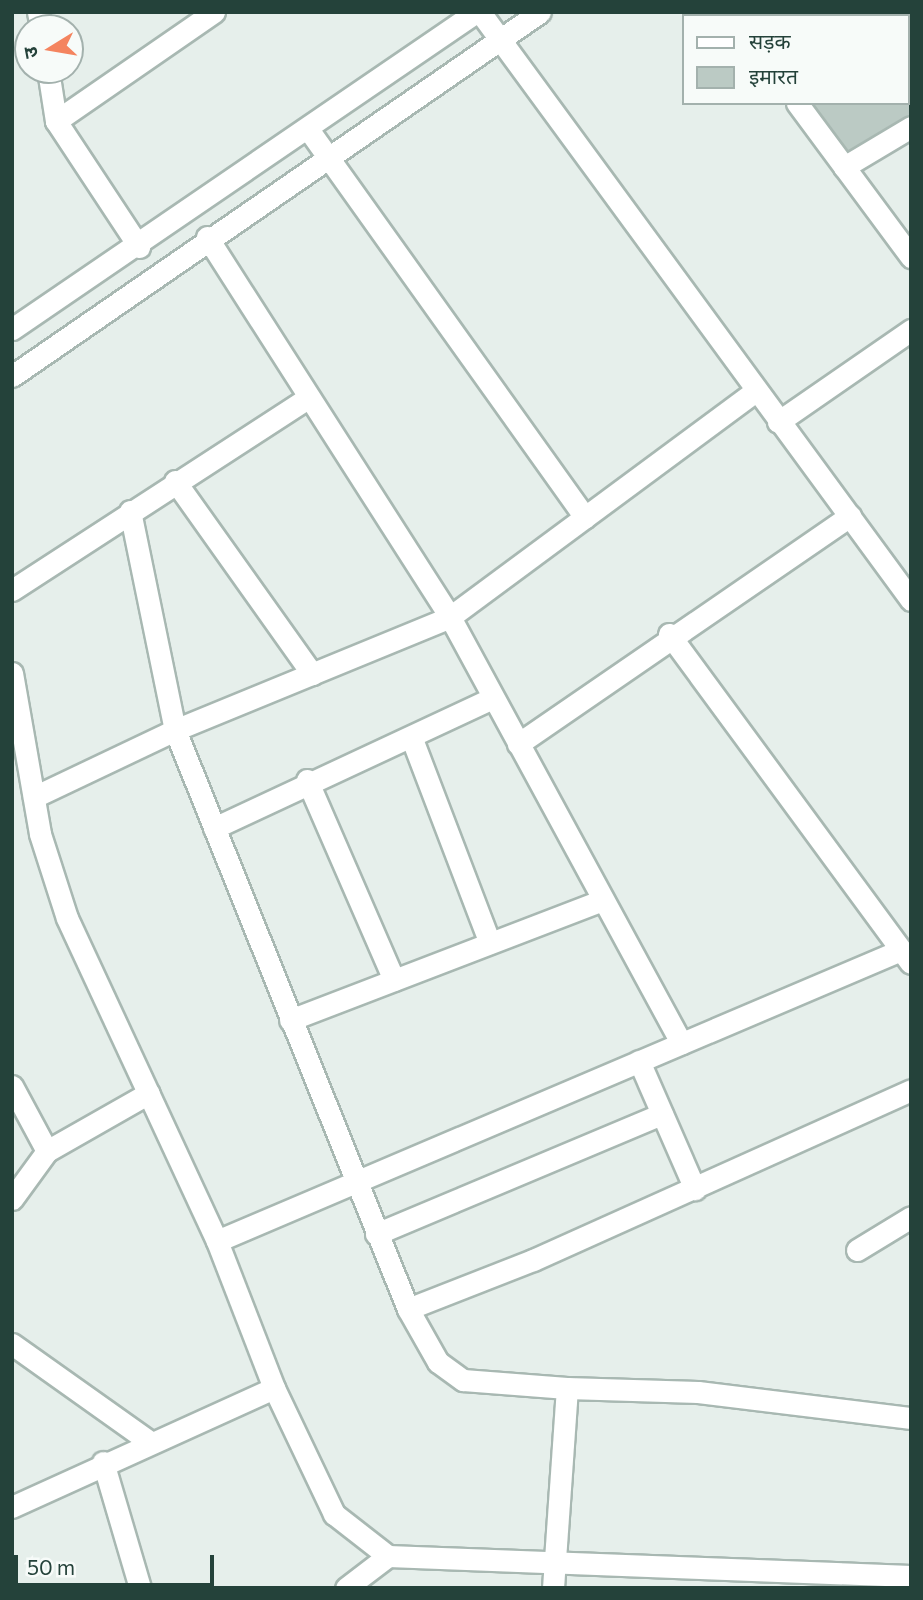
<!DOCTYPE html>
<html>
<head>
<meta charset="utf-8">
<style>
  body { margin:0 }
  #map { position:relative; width:923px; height:1600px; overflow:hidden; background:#e6efeb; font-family:Commissioner,"Noto Sans Devanagari",sans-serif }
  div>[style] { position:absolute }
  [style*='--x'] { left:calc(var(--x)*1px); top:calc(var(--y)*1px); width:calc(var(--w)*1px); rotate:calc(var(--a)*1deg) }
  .building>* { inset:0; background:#bbcac4 }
  .roads { filter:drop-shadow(2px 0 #a8b8b2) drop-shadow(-2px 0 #a8b8b2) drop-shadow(0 2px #a8b8b2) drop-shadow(0 -2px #a8b8b2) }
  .minor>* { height:21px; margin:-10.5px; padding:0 10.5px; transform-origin:10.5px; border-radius:10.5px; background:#fff }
  .tertiary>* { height:21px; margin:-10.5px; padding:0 10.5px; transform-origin:10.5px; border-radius:10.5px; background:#fff }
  span { translate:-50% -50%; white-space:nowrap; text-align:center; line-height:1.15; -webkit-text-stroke:7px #f7fbf9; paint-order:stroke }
  .frame { position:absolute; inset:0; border:14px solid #24423a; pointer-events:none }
  .legend { position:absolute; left:682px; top:14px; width:228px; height:91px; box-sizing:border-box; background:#f7fbf9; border:2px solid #a3b1ad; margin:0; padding:9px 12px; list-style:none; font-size:21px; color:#24423a }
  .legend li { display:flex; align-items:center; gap:14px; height:35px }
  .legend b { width:35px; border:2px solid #a3b1ad }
  .north { position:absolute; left:14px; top:14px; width:70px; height:70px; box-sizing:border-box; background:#f7fbf9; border:2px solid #a3b1ad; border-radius:50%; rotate:259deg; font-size:19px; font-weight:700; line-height:28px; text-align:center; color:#24423a }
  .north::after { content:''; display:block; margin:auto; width:24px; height:32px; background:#f4845f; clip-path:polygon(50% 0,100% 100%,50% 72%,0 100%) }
  .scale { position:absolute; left:14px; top:1555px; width:200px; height:32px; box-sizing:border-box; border:4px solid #24423a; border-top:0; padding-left:9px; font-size:21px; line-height:24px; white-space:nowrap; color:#24423a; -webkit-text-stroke:5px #f7fbf9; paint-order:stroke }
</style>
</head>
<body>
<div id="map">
  <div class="building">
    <i style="clip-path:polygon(807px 12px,911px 12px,911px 119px,853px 162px,811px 103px,907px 103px,907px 16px,802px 16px)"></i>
  </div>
  <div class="roads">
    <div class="minor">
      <i style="--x:38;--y:12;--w:16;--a:79"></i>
      <i style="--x:480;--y:12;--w:729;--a:53.76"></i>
      <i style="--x:730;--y:12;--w:4;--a:63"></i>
      <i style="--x:771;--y:16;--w:6;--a:-39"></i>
      <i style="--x:48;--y:70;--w:52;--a:81.1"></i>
      <i style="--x:56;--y:121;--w:192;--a:-34.6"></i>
      <i style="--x:797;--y:103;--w:192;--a:53.5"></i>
      <i style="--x:56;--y:121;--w:151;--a:56.6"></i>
      <i style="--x:308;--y:129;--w:477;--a:54.5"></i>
      <i style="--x:844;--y:167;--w:78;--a:-30.8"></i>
      <i style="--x:207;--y:237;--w:451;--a:57.4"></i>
      <i style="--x:450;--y:617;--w:485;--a:61.5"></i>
      <i style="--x:778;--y:422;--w:162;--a:-34.7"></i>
      <i style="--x:175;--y:481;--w:237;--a:54.6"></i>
      <i style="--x:130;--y:511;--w:224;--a:78.4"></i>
      <i style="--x:175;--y:730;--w:624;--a:68.08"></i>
      <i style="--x:408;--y:1309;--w:61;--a:60.5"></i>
      <i style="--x:438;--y:1362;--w:31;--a:36"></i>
      <i style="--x:463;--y:1380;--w:104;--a:4.4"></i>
      <i style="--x:12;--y:590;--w:354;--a:-33"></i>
      <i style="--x:669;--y:634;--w:408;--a:53.7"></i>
      <i style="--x:12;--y:673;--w:163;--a:80.1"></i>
      <i style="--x:40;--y:834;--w:88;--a:72.2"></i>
      <i style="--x:67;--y:918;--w:356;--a:65.1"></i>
      <i style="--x:217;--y:1241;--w:158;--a:68.8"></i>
      <i style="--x:274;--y:1388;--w:288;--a:155.6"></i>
      <i style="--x:412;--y:739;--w:218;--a:69.1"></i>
      <i style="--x:518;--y:744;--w:403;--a:-34.5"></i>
      <i style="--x:307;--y:780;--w:218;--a:66.5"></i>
      <i style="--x:34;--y:797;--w:156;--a:-25.4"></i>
      <i style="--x:175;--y:730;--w:297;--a:-22.3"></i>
      <i style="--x:450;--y:617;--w:380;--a:-36.5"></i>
      <i style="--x:214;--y:828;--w:308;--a:-25"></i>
      <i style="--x:290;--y:1020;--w:335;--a:-21"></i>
      <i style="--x:639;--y:1061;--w:140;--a:66.4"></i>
      <i style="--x:12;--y:1086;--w:74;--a:61.7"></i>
      <i style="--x:12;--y:1199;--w:59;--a:-53.9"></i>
      <i style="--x:47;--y:1151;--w:117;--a:-29.6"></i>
      <i style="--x:376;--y:1234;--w:310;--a:-22.8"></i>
      <i style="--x:217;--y:1241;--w:743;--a:-23.05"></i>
      <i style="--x:857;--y:1250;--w:63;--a:-31.4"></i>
      <i style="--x:408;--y:1309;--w:134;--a:-21.4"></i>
      <i style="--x:533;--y:1260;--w:414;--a:-24.2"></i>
      <i style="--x:12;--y:1344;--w:166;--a:35.4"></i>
      <i style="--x:274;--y:1388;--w:140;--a:64.5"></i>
      <i style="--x:334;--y:1514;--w:68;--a:37.9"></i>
      <i style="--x:388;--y:1556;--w:523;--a:2.19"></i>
      <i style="--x:103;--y:1462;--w:131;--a:73.6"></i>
      <i style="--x:346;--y:1588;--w:53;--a:-37.3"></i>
      <i style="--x:553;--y:1588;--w:200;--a:-86"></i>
      <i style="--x:567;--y:1388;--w:131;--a:1.7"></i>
      <i style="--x:698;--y:1392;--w:215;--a:7"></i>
    </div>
    <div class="tertiary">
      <i style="--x:12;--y:329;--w:562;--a:-34.34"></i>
      <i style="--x:12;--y:376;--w:641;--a:-34.58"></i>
    </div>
  </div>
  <div class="frame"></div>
  <ul class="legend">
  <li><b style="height:9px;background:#fff"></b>सड़क</li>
  <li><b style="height:19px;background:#bbcac4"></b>इमारत</li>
  </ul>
  <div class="north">उ</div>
  <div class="scale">50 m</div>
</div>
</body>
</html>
